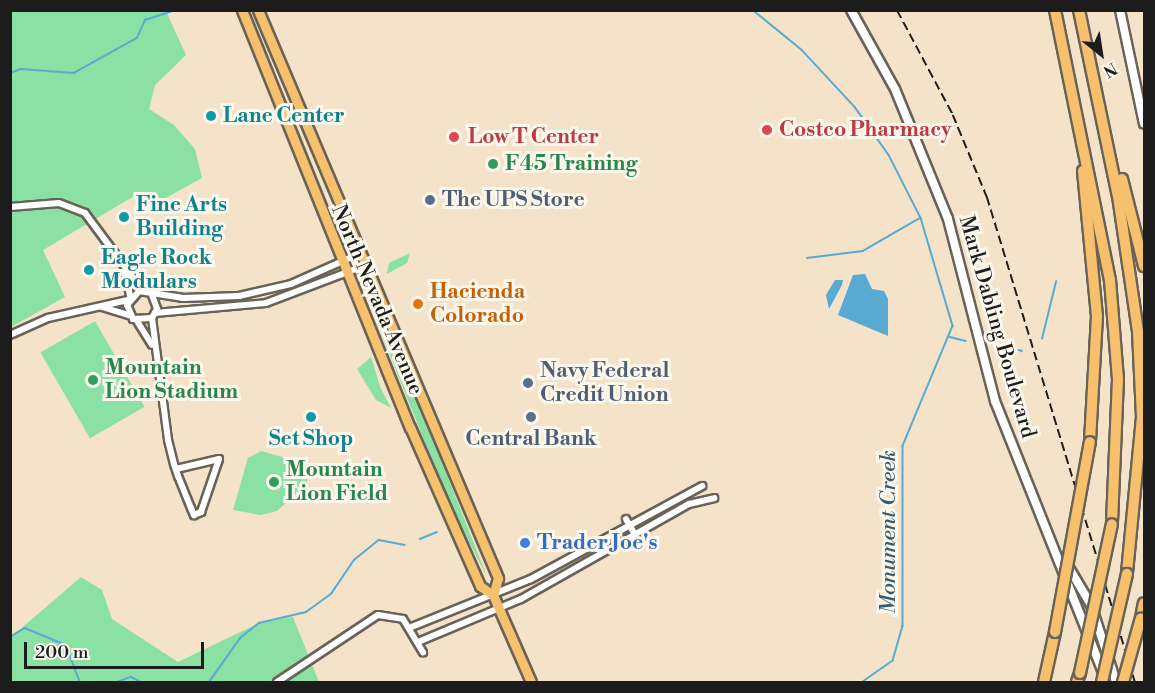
<!DOCTYPE html>
<html>
<head>
<meta charset="utf-8">
<style>
  body { margin:0 }
  #map { position:relative; width:1155px; height:693px; overflow:hidden; background:#f4e3c8; font-family:"Libre Bodoni",serif }
  div>[style] { position:absolute }
  [style*='--x'] { left:calc(var(--x)*1px); top:calc(var(--y)*1px); width:calc(var(--w)*1px); rotate:calc(var(--a)*1deg) }
  .green>* { inset:0; background:#8be1a3; transform-origin:0 0 }
  .water>* { inset:0; background:#58aad3 }
  .stream>* { height:1.5px; margin:-0.75px; padding:0 0.75px; transform-origin:0.75px; border-radius:0.75px; background:#58aad3 }
  .roads { filter:drop-shadow(2px 0 #686258) drop-shadow(-2px 0 #686258) drop-shadow(0 2px #686258) drop-shadow(0 -2px #686258) }
  .minor>* { height:6px; margin:-3px; padding:0 3px; transform-origin:3px; border-radius:3px; background:#fff }
  .tertiary>* { height:8px; margin:-4px; padding:0 4px; transform-origin:4px; border-radius:4px; background:#fff }
  .primary>* { height:9px; margin:-4.5px; padding:0 4.5px; transform-origin:4.5px; border-radius:4.5px; background:#f7c06c }
  .motorway>* { height:10px; margin:-5px; padding:0 5px; transform-origin:5px; border-radius:5px; background:#f7c06c }
  .rail>* { height:1.5px; margin-top:-0.75px; transform-origin:0; background:repeating-linear-gradient(90deg,#1c1c1c 0 9px,transparent 0 13.5px) }
  .bridges { filter:drop-shadow(2px 0 #686258) drop-shadow(-2px 0 #686258) drop-shadow(0 2px #686258) drop-shadow(0 -2px #686258) }
  .motorway-bridge>* { height:10px; margin:-5px; padding:0 5px; transform-origin:5px; border-radius:5px; background:#f7c06c }
  .dots>* { width:16px; height:16px; translate:-50% -50%; box-sizing:border-box; border:3px solid #fbf7ec; border-radius:50% }
  span { translate:-50% -50%; white-space:nowrap; text-align:center; line-height:1.15; -webkit-text-stroke:6px #fbf7ec; paint-order:stroke }
  .culture-label { font-size:21px; color:#0d838f; font-weight:700 }
  .left { translate:0 -50%; text-align:left }
  .health-label { font-size:21px; color:#be3a42; font-weight:700 }
  .leisure-label { font-size:21px; color:#27864d; font-weight:700 }
  .service-label { font-size:21px; color:#4e5e75; font-weight:700 }
  .food-label { font-size:21px; color:#c56008; font-weight:700 }
  .street-label { font-size:21px; color:#1c1c1c }
  .shop-label { font-size:21px; color:#366cbe; font-weight:700 }
  .water-label { font-size:22px; color:#375c6e; font-style:italic }
  .frame { position:absolute; inset:0; border:12px solid #1c1c1c; pointer-events:none }
  .north { position:absolute; left:1071px; top:24px; width:60px; height:60px; -webkit-text-stroke:4px #fbf7ec; paint-order:stroke; rotate:150deg; font-size:16px; font-weight:700; line-height:24px; text-align:center; color:#1c1c1c }
  .north::after { content:''; display:block; margin:auto; width:21px; height:27px; background:#1c1c1c; clip-path:polygon(50% 0,100% 100%,50% 72%,0 100%) }
  .scale { position:absolute; left:24px; top:642px; width:180px; height:27px; box-sizing:border-box; border:3px solid #1c1c1c; border-top:0; padding-left:8px; font-size:18px; line-height:21px; white-space:nowrap; color:#1c1c1c; -webkit-text-stroke:4px #fbf7ec; paint-order:stroke }
</style>
</head>
<body>
<div id="map">
  <div class="green">
    <i style="clip-path:polygon(11px 11px,166px 11px,186px 55px,155px 85px,149px 109px,174px 125px,195px 149px,202px 178px,151px 206px,136px 195px,43px 250px,65px 297px,11px 327px)"></i>
    <i style="clip-path:polygon(410px 253px,407px 263px,387px 274px,389px 263px)"></i>
    <i style="clip-path:polygon(376px 320px,418px 402px,488px 579px,447px 498px)"></i>
    <i style="left:95px;top:321px;width:99px;height:63px;rotate:60deg"></i>
    <i style="clip-path:polygon(371px 357px,381px 389px,391px 408px,376px 400px,357px 369px)"></i>
    <i style="clip-path:polygon(261px 451px,313px 466px,305px 486px,277px 511px,261px 515px,233px 510px,248px 458px)"></i>
    <i style="clip-path:polygon(81px 577px,102px 590px,112px 619px,178px 662px,259px 623px,293px 617px,319px 682px,11px 682px,11px 637px)"></i>
  </div>
  <div class="water">
    <i style="clip-path:polygon(865px 274px,872px 289px,884px 291px,888px 299px,888px 336px,838px 315px,853px 275px)"></i>
    <i style="clip-path:polygon(835px 280px,843px 280px,842px 285px,829px 309px,826px 295px)"></i>
  </div>
  <div class="stream">
    <i style="--x:753;--y:10;--w:63;--a:39.2"></i>
    <i style="--x:802;--y:50;--w:78;--a:47.1"></i>
    <i style="--x:855;--y:107;--w:59;--a:54.7"></i>
    <i style="--x:889;--y:155;--w:71;--a:63.1"></i>
    <i style="--x:921;--y:218;--w:113;--a:73.5"></i>
    <i style="--x:953;--y:326;--w:130;--a:112.6"></i>
    <i style="--x:903;--y:446;--w:180;--a:90"></i>
    <i style="--x:903;--y:626;--w:36;--a:106"></i>
    <i style="--x:893;--y:661;--w:37;--a:145"></i>
    <i style="--x:10;--y:73;--w:12;--a:-20"></i>
    <i style="--x:21;--y:69;--w:53;--a:4.3"></i>
    <i style="--x:74;--y:73;--w:72;--a:-29.1"></i>
    <i style="--x:137;--y:38;--w:20;--a:-66"></i>
    <i style="--x:145;--y:20;--w:32;--a:-18"></i>
    <i style="--x:807;--y:258;--w:56;--a:-7.1"></i>
    <i style="--x:863;--y:251;--w:66;--a:-30.1"></i>
    <i style="--x:950;--y:337;--w:16;--a:14"></i>
    <i style="--x:1042;--y:339;--w:59;--a:-76.2"></i>
    <i style="--x:1019;--y:350;--w:3;--a:18"></i>
    <i style="--x:420;--y:539;--w:18;--a:-22"></i>
    <i style="--x:10;--y:637;--w:17;--a:-31"></i>
    <i style="--x:25;--y:628;--w:44;--a:22.5"></i>
    <i style="--x:66;--y:645;--w:40;--a:69"></i>
    <i style="--x:117;--y:682;--w:15;--a:-20"></i>
    <i style="--x:131;--y:677;--w:11;--a:27"></i>
    <i style="--x:209;--y:682;--w:55;--a:-54.6"></i>
    <i style="--x:241;--y:637;--w:23;--a:-38"></i>
    <i style="--x:259;--y:623;--w:48;--a:-13.2"></i>
    <i style="--x:306;--y:612;--w:31;--a:-36"></i>
    <i style="--x:331;--y:594;--w:41;--a:-55.9"></i>
    <i style="--x:354;--y:560;--w:32;--a:-39"></i>
    <i style="--x:379;--y:540;--w:26;--a:11"></i>
  </div>
  <div class="roads">
    <div class="minor">
      <i style="--x:10;--y:207;--w:49;--a:-4.7"></i>
      <i style="--x:59;--y:203;--w:28;--a:21"></i>
      <i style="--x:85;--y:213;--w:97;--a:53.4"></i>
      <i style="--x:125;--y:272;--w:25;--a:78"></i>
      <i style="--x:152;--y:295;--w:15;--a:70"></i>
      <i style="--x:157;--y:309;--w:10;--a:119"></i>
      <i style="--x:152;--y:318;--w:19;--a:177"></i>
      <i style="--x:133;--y:319;--w:15;--a:-113"></i>
      <i style="--x:127;--y:305;--w:18;--a:-49"></i>
      <i style="--x:139;--y:291;--w:45;--a:9"></i>
      <i style="--x:183;--y:298;--w:56;--a:-2"></i>
      <i style="--x:239;--y:296;--w:53;--a:-13"></i>
      <i style="--x:291;--y:284;--w:77;--a:-23.9"></i>
      <i style="--x:102;--y:307;--w:28;--a:17"></i>
      <i style="--x:155;--y:313;--w:111;--a:-5.1"></i>
      <i style="--x:266;--y:303;--w:107;--a:-20.8"></i>
      <i style="--x:152;--y:318;--w:123;--a:82.5"></i>
      <i style="--x:168;--y:440;--w:25;--a:76"></i>
      <i style="--x:174;--y:464;--w:13;--a:72"></i>
      <i style="--x:178;--y:476;--w:35;--a:68"></i>
      <i style="--x:191;--y:508;--w:8;--a:67"></i>
      <i style="--x:194;--y:515;--w:8;--a:-23"></i>
      <i style="--x:201;--y:512;--w:56;--a:-71.2"></i>
      <i style="--x:219;--y:459;--w:44;--a:166.9"></i>
      <i style="--x:137;--y:321;--w:28;--a:58"></i>
      <i style="--x:10;--y:335;--w:42;--a:-24.1"></i>
      <i style="--x:48;--y:318;--w:82;--a:-12.7"></i>
      <i style="--x:626;--y:519;--w:14;--a:60"></i>
      <i style="--x:409;--y:628;--w:131;--a:-21.9"></i>
      <i style="--x:531;--y:579;--w:195;--a:-28.5"></i>
      <i style="--x:418;--y:642;--w:112;--a:-22.7"></i>
      <i style="--x:521;--y:599;--w:193;--a:-29.5"></i>
      <i style="--x:689;--y:504;--w:26;--a:-13"></i>
      <i style="--x:277;--y:682;--w:121;--a:-33.6"></i>
      <i style="--x:378;--y:615;--w:25;--a:9"></i>
      <i style="--x:403;--y:619;--w:39;--a:59"></i>
    </div>
    <div class="tertiary">
      <i style="--x:851;--y:10;--w:90;--a:60.9"></i>
      <i style="--x:895;--y:89;--w:140;--a:67.8"></i>
      <i style="--x:948;--y:219;--w:188;--a:75.5"></i>
      <i style="--x:995;--y:401;--w:292;--a:68.3"></i>
      <i style="--x:1120;--y:10;--w:116;--a:78.1"></i>
      <i style="--x:1065;--y:561;--w:51;--a:59.4"></i>
      <i style="--x:1091;--y:605;--w:81;--a:72"></i>
    </div>
    <div class="primary">
      <i style="--x:242;--y:10;--w:450;--a:68.1"></i>
      <i style="--x:410;--y:427;--w:174;--a:66.2"></i>
      <i style="--x:480;--y:586;--w:16;--a:35"></i>
      <i style="--x:493;--y:595;--w:95;--a:66.4"></i>
      <i style="--x:258;--y:10;--w:617;--a:67.09"></i>
      <i style="--x:498;--y:578;--w:18;--a:106"></i>
    </div>
    <div class="motorway">
      <i style="--x:1055;--y:10;--w:276;--a:78.5"></i>
      <i style="--x:1110;--y:280;--w:99;--a:85.4"></i>
      <i style="--x:1118;--y:379;--w:145;--a:92.4"></i>
      <i style="--x:1079;--y:10;--w:190;--a:78.2"></i>
      <i style="--x:1118;--y:196;--w:137;--a:81.6"></i>
      <i style="--x:1138;--y:332;--w:85;--a:87.3"></i>
      <i style="--x:1142;--y:417;--w:158;--a:95.5"></i>
      <i style="--x:1083;--y:171;--w:146;--a:84.5"></i>
      <i style="--x:1097;--y:316;--w:126;--a:93.2"></i>
      <i style="--x:1122;--y:179;--w:90;--a:75.8"></i>
      <i style="--x:1141;--y:618;--w:15;--a:-79"></i>
      <i style="--x:1044;--y:682;--w:51;--a:-77.6"></i>
      <i style="--x:1077;--y:682;--w:9;--a:-72"></i>
    </div>
  </div>
  <div class="rail">
    <i style="--x:897;--y:10;--w:119;--a:61.9"></i>
    <i style="--x:953;--y:115;--w:89;--a:67.5"></i>
    <i style="--x:987;--y:197;--w:507;--a:73.03"></i>
  </div>
  <div class="bridges">
    <div class="motorway-bridge">
      <i style="--x:1055;--y:632;--w:193;--a:-79.6"></i>
      <i style="--x:1080;--y:673;--w:152;--a:-77.9"></i>
      <i style="--x:1102;--y:682;--w:111;--a:-77"></i>
      <i style="--x:1123;--y:682;--w:66;--a:-74.3"></i>
    </div>
  </div>
  <div class="dots">
    <i style="left:211px;top:116px;background:#0f9aa8"></i>
    <i style="left:767px;top:130px;background:#e0444e"></i>
    <i style="left:454px;top:137px;background:#e0444e"></i>
    <i style="left:493px;top:164px;background:#2e9e5b"></i>
    <i style="left:430px;top:200px;background:#5c6f8a"></i>
    <i style="left:124px;top:217px;background:#0f9aa8"></i>
    <i style="left:89px;top:270px;background:#0f9aa8"></i>
    <i style="left:418px;top:304px;background:#e8710a"></i>
    <i style="left:93px;top:380px;background:#2e9e5b"></i>
    <i style="left:528px;top:383px;background:#5c6f8a"></i>
    <i style="left:311px;top:417px;background:#0f9aa8"></i>
    <i style="left:531px;top:417px;background:#5c6f8a"></i>
    <i style="left:274px;top:482px;background:#2e9e5b"></i>
    <i style="left:525px;top:543px;background:#3f7fe0"></i>
  </div>
  <div class="culture-label">
    <span class="left" style="left:223px;top:116px">Lane Center</span>
    <span class="left" style="left:136px;top:217px">Fine Arts<br>Building</span>
    <span class="left" style="left:101px;top:270px">Eagle Rock<br>Modulars</span>
    <span style="left:311px;top:439px">Set Shop</span>
  </div>
  <div class="health-label">
    <span class="left" style="left:779px;top:130px">Costco Pharmacy</span>
    <span class="left" style="left:468px;top:137px">Low T Center</span>
  </div>
  <div class="leisure-label">
    <span class="left" style="left:505px;top:164px">F45 Training</span>
    <span class="left" style="left:105px;top:380px">Mountain<br>Lion Stadium</span>
    <span class="left" style="left:286px;top:482px">Mountain<br>Lion Field</span>
  </div>
  <div class="service-label">
    <span class="left" style="left:442px;top:200px">The UPS Store</span>
    <span class="left" style="left:540px;top:383px">Navy Federal<br>Credit Union</span>
    <span style="left:531px;top:439px">Central Bank</span>
  </div>
  <div class="food-label">
    <span class="left" style="left:430px;top:304px">Hacienda<br>Colorado</span>
  </div>
  <div class="street-label">
    <span style="left:377px;top:300px;rotate:67deg">North Nevada Avenue</span>
    <span style="left:997px;top:327px;rotate:74deg">Mark Dabling Boulevard</span>
  </div>
  <div class="shop-label">
    <span class="left" style="left:537px;top:543px">Trader Joe's</span>
  </div>
  <div class="water-label">
    <span style="left:889px;top:532px;rotate:-90deg">Monument Creek</span>
  </div>
  <div class="frame"></div>
  <div class="north">N</div>
  <div class="scale">200 m</div>
</div>
</body>
</html>
